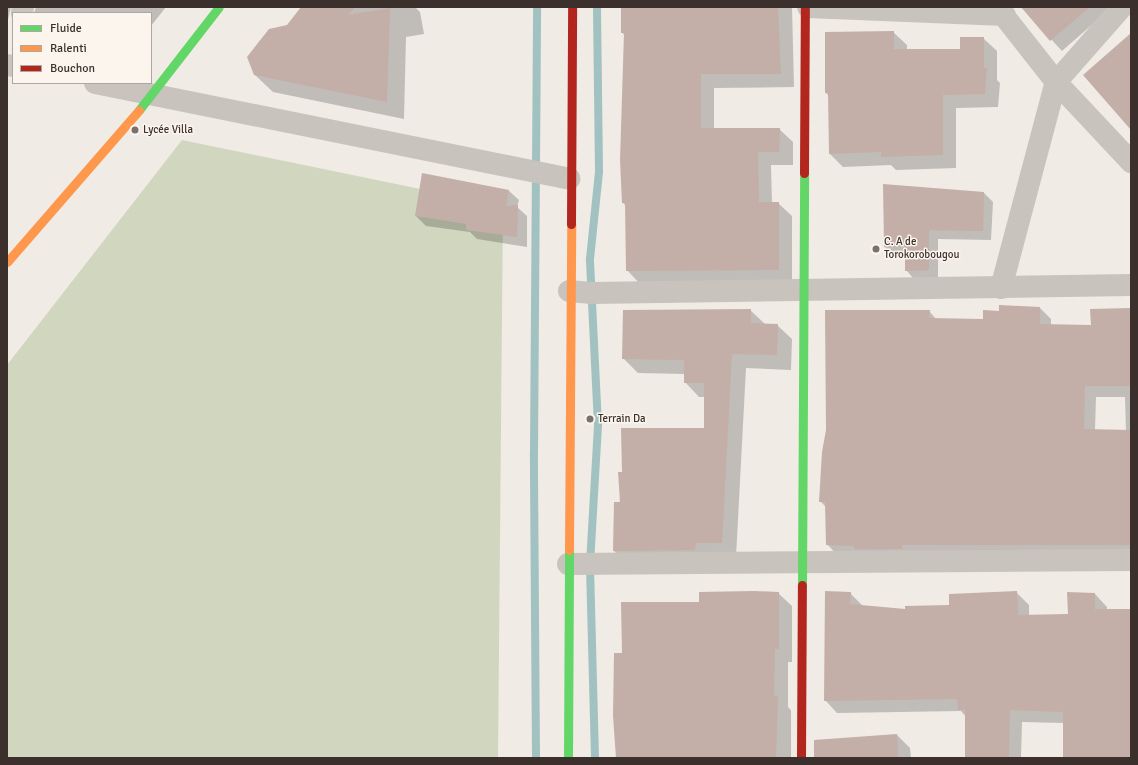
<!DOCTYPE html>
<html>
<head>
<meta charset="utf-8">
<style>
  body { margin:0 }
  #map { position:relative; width:1138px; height:765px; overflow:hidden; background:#f0ebe5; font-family:Signika,sans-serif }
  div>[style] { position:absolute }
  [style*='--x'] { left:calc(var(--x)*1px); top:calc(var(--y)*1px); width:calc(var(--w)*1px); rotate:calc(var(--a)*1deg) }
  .green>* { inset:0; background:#d1d6bf }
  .shadow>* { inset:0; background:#0003 }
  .stream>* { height:8px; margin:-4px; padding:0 4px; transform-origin:4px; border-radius:4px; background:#a1c2c1 }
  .building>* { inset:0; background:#c3afa7 }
  .street>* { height:22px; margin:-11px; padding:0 11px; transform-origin:11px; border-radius:11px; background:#c9c3be }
  .fast>* { height:9px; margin:-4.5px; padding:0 4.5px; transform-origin:4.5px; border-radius:4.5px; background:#63d668 }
  .slow>* { height:9px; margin:-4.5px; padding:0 4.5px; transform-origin:4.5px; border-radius:4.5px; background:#ff974d }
  .jam>* { height:9px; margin:-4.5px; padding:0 4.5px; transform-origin:4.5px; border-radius:4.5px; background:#b3261e }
  .dots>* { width:11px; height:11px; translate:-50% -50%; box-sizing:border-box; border:2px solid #fbf5ee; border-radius:50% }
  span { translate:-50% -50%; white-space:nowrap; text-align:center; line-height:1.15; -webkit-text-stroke:3px #fbf5ee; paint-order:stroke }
  .poi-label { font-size:11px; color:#3b302b }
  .left { translate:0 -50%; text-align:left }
  .frame { position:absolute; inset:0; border:8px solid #3b302b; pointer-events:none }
  .legend { position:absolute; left:12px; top:12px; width:140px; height:72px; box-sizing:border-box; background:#fbf5ee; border:1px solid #aea6a0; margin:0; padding:5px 7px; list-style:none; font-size:12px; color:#3b302b }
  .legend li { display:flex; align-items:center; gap:8px; height:20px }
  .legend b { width:20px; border:1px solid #aea6a0 }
</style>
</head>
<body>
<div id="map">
  <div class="green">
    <i style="clip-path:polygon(182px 140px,503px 206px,498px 758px,7px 758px,7px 365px)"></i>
  </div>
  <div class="shadow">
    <i style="clip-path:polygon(7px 7px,11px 7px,7px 24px)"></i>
    <i style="clip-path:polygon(36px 7px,166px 7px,151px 26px,151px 13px,34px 13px)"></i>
    <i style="clip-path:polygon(302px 7px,415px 7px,420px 12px,424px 34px,406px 37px,404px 119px,273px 92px,255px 75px)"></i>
    <i style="clip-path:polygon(622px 7px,792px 7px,794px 87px,714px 88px,714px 129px,779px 129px,793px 142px,793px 165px,771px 165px,772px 203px,778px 203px,792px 216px,792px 283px,640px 284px,627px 270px,626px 206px,623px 203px,621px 160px,625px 36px,622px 32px)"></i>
    <i style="clip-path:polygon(1021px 7px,1112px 7px,1062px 51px)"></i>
    <i style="clip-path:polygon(893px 32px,907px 45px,907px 50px,961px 50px,983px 38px,997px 51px,997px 80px,1000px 83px,998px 107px,956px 108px,956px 168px,896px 170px,891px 165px,843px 167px,830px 154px,829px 96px,826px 93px)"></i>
    <i style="clip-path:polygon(509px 191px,519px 200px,517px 207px,527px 216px,527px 247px,477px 239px,470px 232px,426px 226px,416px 216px)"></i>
    <i style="clip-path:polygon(984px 193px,993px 202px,991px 240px,938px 239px,938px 279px,915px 280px,906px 270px,906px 256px,894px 256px,885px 247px)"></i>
    <i style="clip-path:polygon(evenodd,1040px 308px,1051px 319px,1051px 325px,1092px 326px,1131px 310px,1131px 556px,838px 556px,827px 544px,826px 507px,820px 501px,929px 311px,937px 320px,984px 320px,1000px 312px,1040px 308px,1096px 397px,1125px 397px,1126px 431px,1095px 430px,1096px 397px)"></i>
    <i style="clip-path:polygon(750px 310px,765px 324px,777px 325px,792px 339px,791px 370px,746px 368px,736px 557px,629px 565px,614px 551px,623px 473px,705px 429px,705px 397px,699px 397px,685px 382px,685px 374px,638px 373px,623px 358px)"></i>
    <i style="clip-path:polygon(1016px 592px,1029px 605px,1029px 616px,1069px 615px,1095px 594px,1107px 607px,1107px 610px,1131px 610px,1131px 758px,1064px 758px,1064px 723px,1022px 722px,1021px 758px,966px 758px,966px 717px,961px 711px,837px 713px,825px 700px,850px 593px,863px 606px,906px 610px,950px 606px)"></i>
    <i style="clip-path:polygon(778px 593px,792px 606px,792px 662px,788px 662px,788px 707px,791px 710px,791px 758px,617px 758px,623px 654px,700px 603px)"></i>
    <i style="clip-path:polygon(897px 735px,910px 748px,911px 758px,825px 758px)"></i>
  </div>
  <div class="stream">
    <i style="--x:536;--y:758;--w:306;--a:-90.4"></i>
    <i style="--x:534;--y:452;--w:445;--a:-89.6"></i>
    <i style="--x:595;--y:758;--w:194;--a:-91.5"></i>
    <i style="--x:590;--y:564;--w:139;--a:-86.7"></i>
    <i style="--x:598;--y:425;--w:166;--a:-92.8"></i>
    <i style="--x:590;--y:259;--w:87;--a:-84.1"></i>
    <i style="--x:599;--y:172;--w:165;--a:-90.7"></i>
  </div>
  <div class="building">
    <i style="clip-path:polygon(301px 7px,355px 7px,348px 15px,390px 8px,387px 102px,254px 75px,247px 57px,269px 29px,287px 25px)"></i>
    <i style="clip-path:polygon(621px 7px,778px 7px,781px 74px,701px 74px,701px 128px,780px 128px,779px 152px,758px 152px,759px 202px,779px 202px,779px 270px,626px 271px,625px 203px,622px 203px,620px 160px,624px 33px,621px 33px)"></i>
    <i style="clip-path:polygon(1021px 7px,1090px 7px,1050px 41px)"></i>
    <i style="clip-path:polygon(894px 31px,894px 49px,960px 49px,960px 37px,984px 37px,984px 68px,987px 68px,985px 94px,943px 95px,943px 155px,881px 157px,881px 152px,829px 154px,828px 93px,825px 93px,825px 32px)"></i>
    <i style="clip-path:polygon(1131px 33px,1131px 130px,1083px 75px)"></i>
    <i style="clip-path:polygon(422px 173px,509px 190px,506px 206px,518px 205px,517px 237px,466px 230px,466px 224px,415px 216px)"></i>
    <i style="clip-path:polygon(883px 184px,984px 192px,983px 231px,929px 230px,929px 270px,905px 271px,905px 247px,884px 247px)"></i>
    <i style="clip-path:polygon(999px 305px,1040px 307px,1040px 324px,1091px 325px,1090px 309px,1131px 308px,1131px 386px,1085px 386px,1084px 429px,1131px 430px,1131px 545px,902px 545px,902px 549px,854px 549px,854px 546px,826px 545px,825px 502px,819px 502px,822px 452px,826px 430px,825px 310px,930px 310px,929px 318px,983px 319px,983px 310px,999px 311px)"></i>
    <i style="clip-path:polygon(751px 309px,751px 323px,778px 324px,777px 355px,732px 354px,722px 543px,696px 543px,695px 550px,613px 551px,614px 502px,620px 502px,618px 472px,622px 472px,621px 428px,704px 428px,704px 383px,684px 383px,684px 360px,622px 359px,623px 310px)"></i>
    <i style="clip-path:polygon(755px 591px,779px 592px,779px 649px,775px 649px,774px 696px,778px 696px,776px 758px,616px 758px,613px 716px,614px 653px,622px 653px,621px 602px,699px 602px,699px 592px)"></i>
    <i style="clip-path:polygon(825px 591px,851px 592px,850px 604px,905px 609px,905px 606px,949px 605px,949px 594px,1017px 591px,1018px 615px,1068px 614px,1067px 592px,1095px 593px,1095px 609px,1131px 609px,1130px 758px,1063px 758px,1063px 712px,1010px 710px,1009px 758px,965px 758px,965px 710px,958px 710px,957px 699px,824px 701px)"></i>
    <i style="clip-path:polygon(897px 734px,898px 758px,814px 758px,814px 740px)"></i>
  </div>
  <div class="street">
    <i style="--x:808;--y:7;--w:197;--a:2.3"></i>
    <i style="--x:997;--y:7;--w:95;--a:51.8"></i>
    <i style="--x:1056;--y:82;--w:110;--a:46.8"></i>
    <i style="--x:22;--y:13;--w:6;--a:-81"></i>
    <i style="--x:7;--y:65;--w:6;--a:9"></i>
    <i style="--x:95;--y:83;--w:484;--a:11.4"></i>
    <i style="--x:1001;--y:288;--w:213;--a:-75.1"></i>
    <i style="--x:1056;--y:82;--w:100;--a:-48.7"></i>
    <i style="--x:569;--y:291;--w:23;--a:5"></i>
    <i style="--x:592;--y:293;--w:539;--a:-0.85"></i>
    <i style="--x:568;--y:564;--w:563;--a:-0.41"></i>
  </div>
  <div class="fast">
    <i style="--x:139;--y:110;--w:130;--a:-52.2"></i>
    <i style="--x:802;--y:585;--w:412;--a:-89.7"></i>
    <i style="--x:568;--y:758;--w:208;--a:-89.7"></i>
  </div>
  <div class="slow">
    <i style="--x:7;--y:262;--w:201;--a:-49"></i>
    <i style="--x:569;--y:550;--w:326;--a:-89.6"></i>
  </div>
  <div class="jam">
    <i style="--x:804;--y:173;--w:166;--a:-89.7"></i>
    <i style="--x:571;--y:224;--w:217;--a:-89.7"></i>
    <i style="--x:801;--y:758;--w:173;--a:-89.7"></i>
  </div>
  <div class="dots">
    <i style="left:135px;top:130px;background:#7a716c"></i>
    <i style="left:876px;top:249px;background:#7a716c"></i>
    <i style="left:590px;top:419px;background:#7a716c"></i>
  </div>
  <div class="poi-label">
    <span class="left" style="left:143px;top:130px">Lycée Villa</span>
    <span class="left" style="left:884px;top:249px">C. A de<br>Torokorobougou</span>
    <span class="left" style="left:598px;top:419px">Terrain Da</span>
  </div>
  <div class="frame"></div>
  <ul class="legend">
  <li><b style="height:5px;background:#63d668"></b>Fluide</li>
  <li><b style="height:5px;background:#ff974d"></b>Ralenti</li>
  <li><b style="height:5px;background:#b3261e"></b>Bouchon</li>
  </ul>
</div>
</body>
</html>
